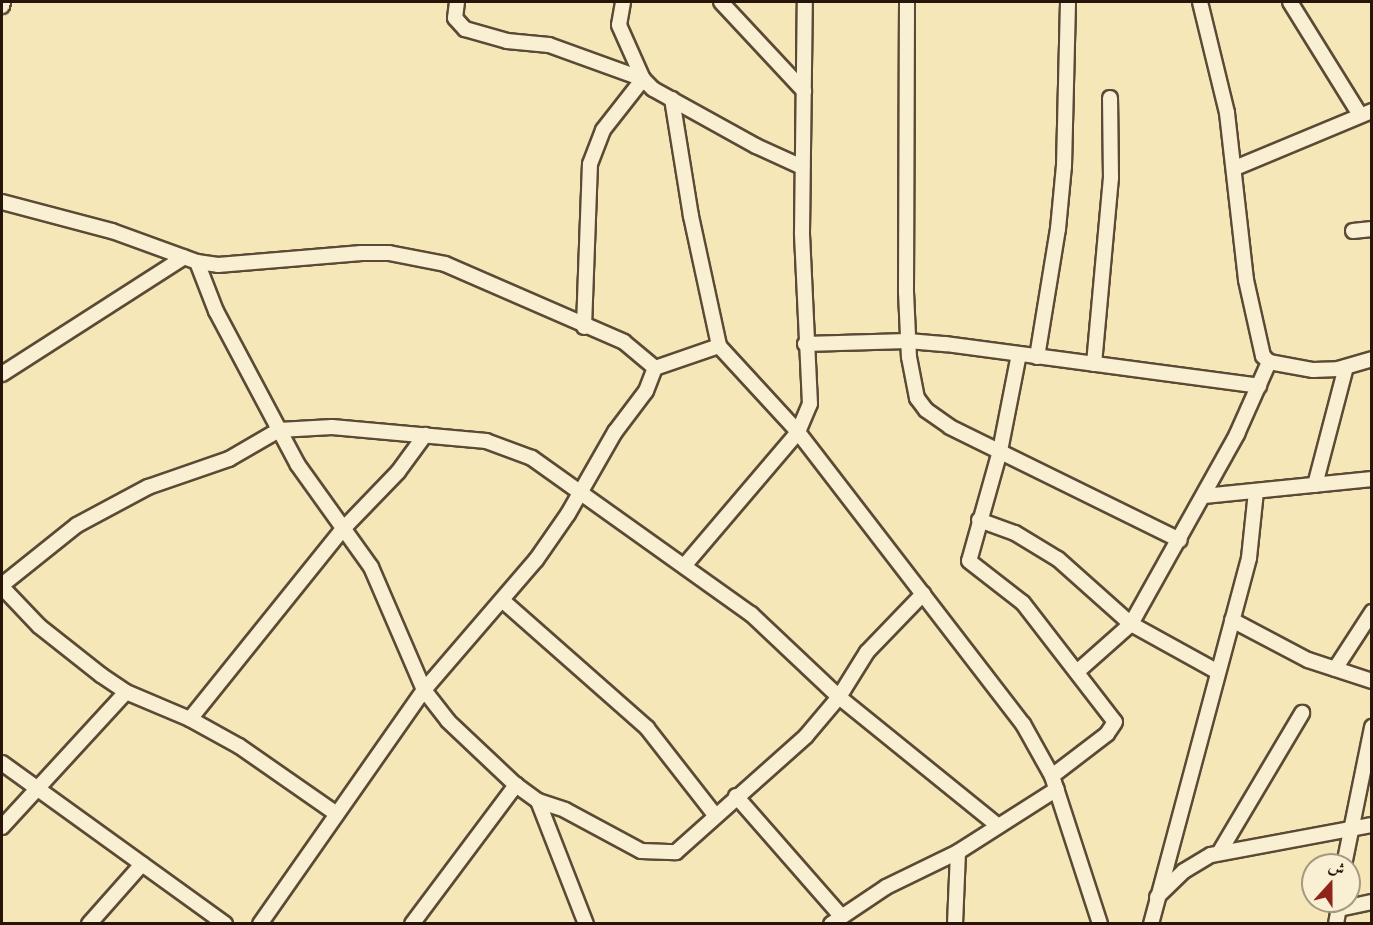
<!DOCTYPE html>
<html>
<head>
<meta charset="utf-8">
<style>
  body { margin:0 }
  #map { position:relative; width:1373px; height:925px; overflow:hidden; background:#f6e7b9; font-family:Alegreya,Amiri,serif }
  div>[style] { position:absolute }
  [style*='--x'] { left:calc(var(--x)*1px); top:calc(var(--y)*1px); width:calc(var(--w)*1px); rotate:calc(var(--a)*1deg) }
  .roads { filter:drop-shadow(2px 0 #5b4a35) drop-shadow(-2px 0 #5b4a35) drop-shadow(0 2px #5b4a35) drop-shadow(0 -2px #5b4a35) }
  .minor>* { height:14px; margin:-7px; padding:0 7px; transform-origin:7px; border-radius:7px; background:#f9efd2 }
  span { translate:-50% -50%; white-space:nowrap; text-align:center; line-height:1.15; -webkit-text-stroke:6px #f9efd2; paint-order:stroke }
  .frame { position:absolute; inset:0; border:3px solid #271509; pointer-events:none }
  .north { position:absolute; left:1301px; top:853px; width:60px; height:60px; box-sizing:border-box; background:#f9efd2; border:2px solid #a59882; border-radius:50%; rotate:21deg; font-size:16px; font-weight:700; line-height:24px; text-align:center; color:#271509 }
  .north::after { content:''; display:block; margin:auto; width:21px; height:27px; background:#8f2418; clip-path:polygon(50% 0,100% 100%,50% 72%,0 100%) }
</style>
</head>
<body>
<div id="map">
  <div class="roads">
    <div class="minor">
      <i style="--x:457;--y:2;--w:16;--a:97"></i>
      <i style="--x:455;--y:18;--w:15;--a:48"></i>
      <i style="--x:465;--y:29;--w:44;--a:15.9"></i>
      <i style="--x:507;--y:41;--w:42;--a:5.4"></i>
      <i style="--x:549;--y:45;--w:100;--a:19.9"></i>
      <i style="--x:643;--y:79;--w:14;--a:45"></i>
      <i style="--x:653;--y:89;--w:118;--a:29"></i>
      <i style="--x:756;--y:146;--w:51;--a:24.5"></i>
      <i style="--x:721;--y:2;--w:122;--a:47"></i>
      <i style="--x:907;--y:2;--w:290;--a:90.2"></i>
      <i style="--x:906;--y:292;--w:65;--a:87.4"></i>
      <i style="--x:909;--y:357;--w:42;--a:79"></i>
      <i style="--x:917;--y:398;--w:15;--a:53"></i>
      <i style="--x:926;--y:410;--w:29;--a:35"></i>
      <i style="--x:950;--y:427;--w:256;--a:26.2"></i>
      <i style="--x:1200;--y:2;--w:114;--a:76.3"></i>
      <i style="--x:1227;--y:113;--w:168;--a:83.5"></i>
      <i style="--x:1246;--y:280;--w:78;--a:77.4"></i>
      <i style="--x:1263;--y:356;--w:8;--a:45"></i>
      <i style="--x:1269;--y:362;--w:45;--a:10.3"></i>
      <i style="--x:1313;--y:370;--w:25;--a:-2"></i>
      <i style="--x:1338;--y:369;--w:35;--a:-16"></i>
      <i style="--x:1290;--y:2;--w:133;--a:58.2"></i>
      <i style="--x:2;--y:6;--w:4;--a:-76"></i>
      <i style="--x:672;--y:99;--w:119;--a:80.8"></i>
      <i style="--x:691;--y:216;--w:133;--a:77.8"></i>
      <i style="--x:719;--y:346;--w:117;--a:47.4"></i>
      <i style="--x:798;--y:432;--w:369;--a:52.4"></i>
      <i style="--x:1023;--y:724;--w:60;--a:60.9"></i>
      <i style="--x:1052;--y:776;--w:156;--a:72"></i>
      <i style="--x:1235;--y:168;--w:148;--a:-22.6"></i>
      <i style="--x:2;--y:202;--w:114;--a:14.8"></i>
      <i style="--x:112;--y:231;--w:90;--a:20"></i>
      <i style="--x:197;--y:262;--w:21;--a:8"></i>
      <i style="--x:218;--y:265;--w:144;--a:-4.8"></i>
      <i style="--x:361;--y:253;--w:28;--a:0"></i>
      <i style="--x:389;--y:253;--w:57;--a:11.1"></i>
      <i style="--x:445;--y:264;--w:195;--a:23.5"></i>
      <i style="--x:624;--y:342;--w:40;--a:40"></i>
      <i style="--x:655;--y:368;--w:68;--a:-19"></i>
      <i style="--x:1353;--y:231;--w:19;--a:-6"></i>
      <i style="--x:197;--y:262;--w:53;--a:68.8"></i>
      <i style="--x:216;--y:311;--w:174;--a:62"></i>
      <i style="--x:298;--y:465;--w:125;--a:54.4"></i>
      <i style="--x:371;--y:567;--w:134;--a:66.7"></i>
      <i style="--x:424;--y:690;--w:39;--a:52"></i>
      <i style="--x:448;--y:721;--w:93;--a:43.3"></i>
      <i style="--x:516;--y:785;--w:27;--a:36"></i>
      <i style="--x:538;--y:801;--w:28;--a:18"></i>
      <i style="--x:565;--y:810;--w:86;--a:28.3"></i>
      <i style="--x:641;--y:851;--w:35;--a:2"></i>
      <i style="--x:676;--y:852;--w:174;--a:-41.7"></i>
      <i style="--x:806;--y:736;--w:51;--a:-49.8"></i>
      <i style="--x:839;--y:697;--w:53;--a:-58.1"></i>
      <i style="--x:867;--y:652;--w:81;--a:-46"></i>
      <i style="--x:584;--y:327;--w:163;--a:-87.9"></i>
      <i style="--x:590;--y:164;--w:36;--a:-69"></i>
      <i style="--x:603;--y:130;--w:65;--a:-51.9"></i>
      <i style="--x:643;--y:79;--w:59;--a:-114"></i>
      <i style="--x:619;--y:25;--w:23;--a:-80"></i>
      <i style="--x:805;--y:344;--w:103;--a:-1.7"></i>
      <i style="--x:908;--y:341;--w:38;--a:5"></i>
      <i style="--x:946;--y:344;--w:316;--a:7.6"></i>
      <i style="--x:1019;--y:354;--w:99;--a:101.1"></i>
      <i style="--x:1000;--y:451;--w:114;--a:105.7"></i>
      <i style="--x:969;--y:561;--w:68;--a:37.9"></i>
      <i style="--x:1023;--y:603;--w:150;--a:52.3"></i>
      <i style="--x:1115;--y:722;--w:14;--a:124"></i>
      <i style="--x:1107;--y:734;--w:69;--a:142.6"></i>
      <i style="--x:1037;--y:357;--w:130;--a:-80.7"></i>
      <i style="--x:1058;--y:229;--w:63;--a:-84.6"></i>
      <i style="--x:1064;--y:166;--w:164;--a:-88.6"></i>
      <i style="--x:1094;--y:364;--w:187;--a:-84.8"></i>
      <i style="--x:1111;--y:178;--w:80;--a:-90.7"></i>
      <i style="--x:2;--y:374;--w:216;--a:-32.7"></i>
      <i style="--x:1315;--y:485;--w:122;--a:-75.3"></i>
      <i style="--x:1204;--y:496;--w:169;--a:-5.8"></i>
      <i style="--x:979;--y:520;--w:38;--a:20"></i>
      <i style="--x:1015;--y:533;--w:50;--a:31.2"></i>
      <i style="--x:1058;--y:559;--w:98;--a:41.7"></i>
      <i style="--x:1131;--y:624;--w:72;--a:138.4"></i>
      <i style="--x:684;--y:566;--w:176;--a:-49.6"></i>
      <i style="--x:798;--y:432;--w:30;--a:-67"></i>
      <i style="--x:810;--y:404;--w:172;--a:-92.7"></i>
      <i style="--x:802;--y:232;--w:230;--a:-89.3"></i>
      <i style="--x:2;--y:585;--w:96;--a:-38.7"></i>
      <i style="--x:77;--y:525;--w:81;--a:-28.2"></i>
      <i style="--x:148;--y:487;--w:86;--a:-19.1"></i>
      <i style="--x:229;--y:459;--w:58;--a:-30.1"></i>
      <i style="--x:279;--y:430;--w:53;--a:-3.2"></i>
      <i style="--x:332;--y:427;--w:155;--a:5.2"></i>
      <i style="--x:486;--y:441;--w:49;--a:20.3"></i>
      <i style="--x:532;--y:458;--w:269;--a:35.5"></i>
      <i style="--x:751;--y:614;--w:121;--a:43.3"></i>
      <i style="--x:839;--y:697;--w:203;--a:39"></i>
      <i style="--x:2;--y:587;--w:54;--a:46.5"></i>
      <i style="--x:39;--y:626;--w:79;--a:38.3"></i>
      <i style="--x:101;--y:675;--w:30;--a:34"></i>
      <i style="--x:126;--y:692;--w:69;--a:22.9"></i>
      <i style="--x:190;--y:719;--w:56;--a:28.9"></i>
      <i style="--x:239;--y:746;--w:119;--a:34.8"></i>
      <i style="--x:503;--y:601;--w:192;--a:41.4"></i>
      <i style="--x:647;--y:728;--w:110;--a:52"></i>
      <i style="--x:1232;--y:620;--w:86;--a:27.8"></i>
      <i style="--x:1308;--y:660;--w:67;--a:18.2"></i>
      <i style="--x:1335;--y:669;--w:68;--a:-57"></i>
      <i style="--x:1218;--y:672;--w:99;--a:-151.1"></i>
      <i style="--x:1131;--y:624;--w:218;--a:-60.8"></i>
      <i style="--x:1237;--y:434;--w:79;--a:-66"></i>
      <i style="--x:190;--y:719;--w:244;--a:-51.2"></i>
      <i style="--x:343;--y:529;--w:79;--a:-46"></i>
      <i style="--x:398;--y:472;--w:46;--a:-53.9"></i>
      <i style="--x:2;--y:763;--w:275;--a:35.8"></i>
      <i style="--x:736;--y:796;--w:159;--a:48.8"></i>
      <i style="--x:538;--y:801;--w:132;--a:68.7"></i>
      <i style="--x:2;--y:827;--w:183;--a:-47.4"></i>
      <i style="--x:1219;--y:853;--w:163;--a:-59.3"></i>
      <i style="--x:1344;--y:865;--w:141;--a:-78.5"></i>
      <i style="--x:1157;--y:897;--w:37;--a:-44"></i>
      <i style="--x:1184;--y:871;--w:31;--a:-31"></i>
      <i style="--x:1211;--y:855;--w:164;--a:-10.6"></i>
      <i style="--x:1339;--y:909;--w:34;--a:-12"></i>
      <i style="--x:89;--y:924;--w:80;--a:-48.5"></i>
      <i style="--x:260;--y:924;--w:286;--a:-55"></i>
      <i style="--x:424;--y:690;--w:172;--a:-49.3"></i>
      <i style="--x:536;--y:560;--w:56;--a:-55.2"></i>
      <i style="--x:568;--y:514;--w:95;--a:-60.2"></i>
      <i style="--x:615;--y:432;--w:51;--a:-52.9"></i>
      <i style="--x:646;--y:391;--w:25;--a:-69"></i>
      <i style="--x:412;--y:924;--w:174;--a:-53.2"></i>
      <i style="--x:831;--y:924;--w:66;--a:-33.9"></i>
      <i style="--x:886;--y:887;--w:80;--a:-25.9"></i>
      <i style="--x:955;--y:924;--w:72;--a:-87.6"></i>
      <i style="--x:958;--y:852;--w:117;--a:-32.5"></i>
      <i style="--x:1151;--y:924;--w:379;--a:-75"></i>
      <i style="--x:1249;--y:558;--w:67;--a:-84"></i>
      <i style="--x:1336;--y:924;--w:23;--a:-80"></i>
    </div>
  </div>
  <div class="frame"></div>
  <div class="north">ش</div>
</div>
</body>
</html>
